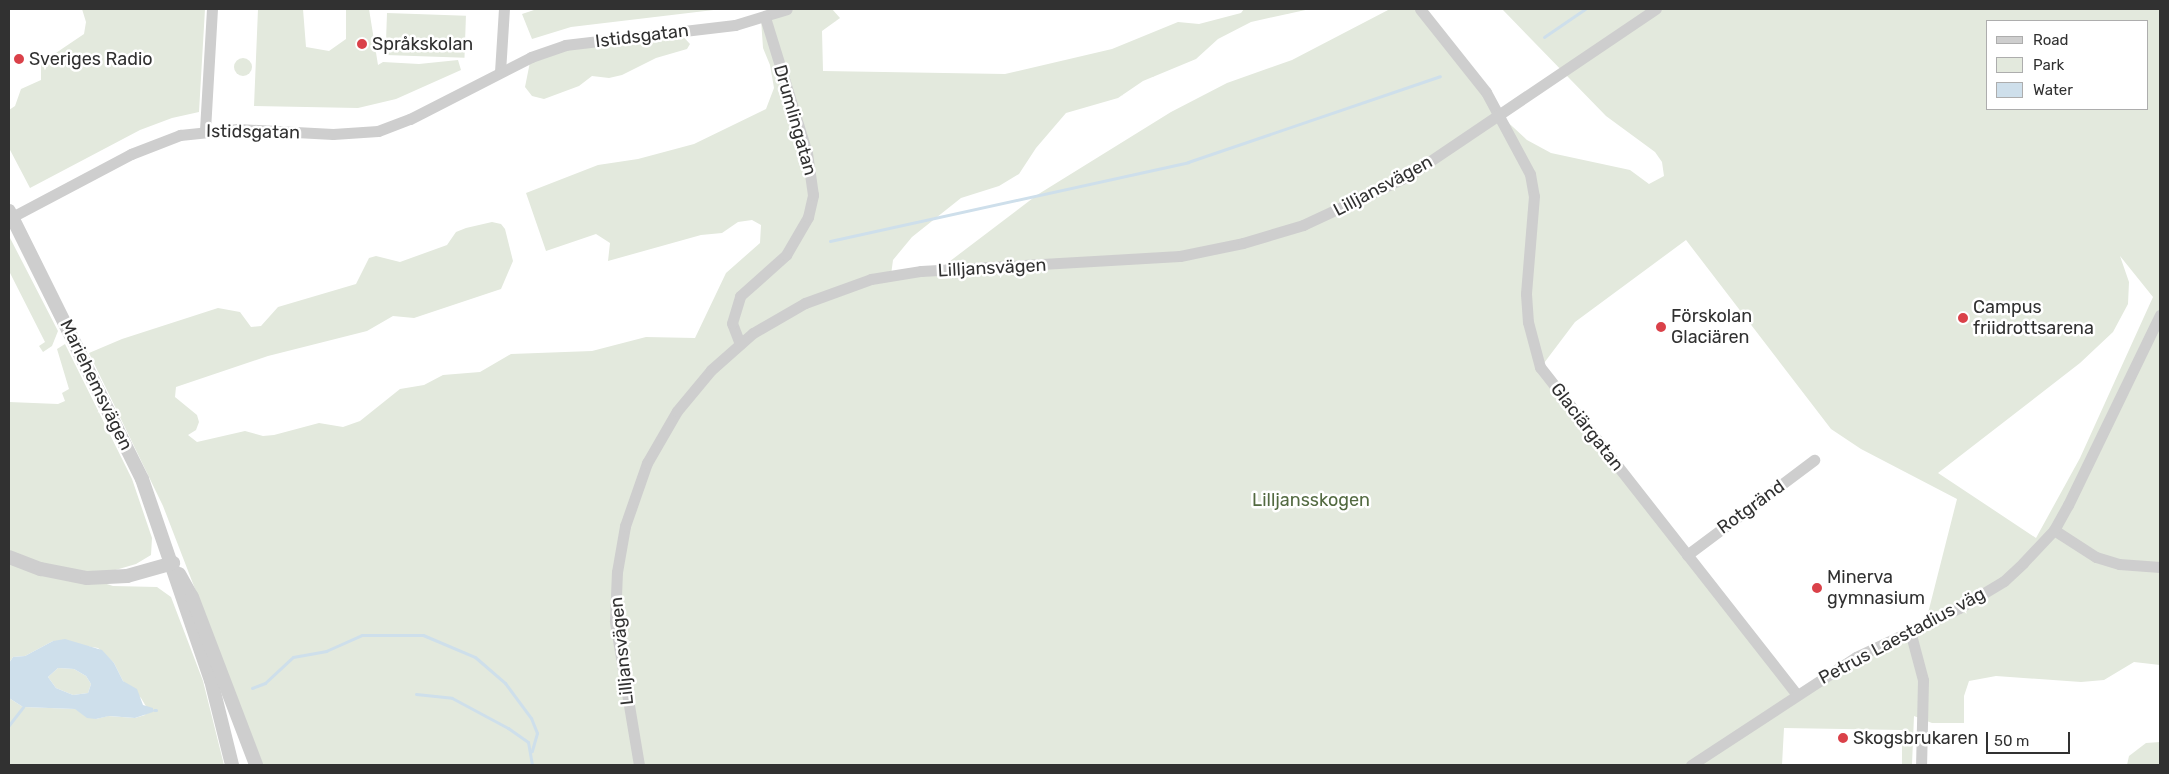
<!DOCTYPE html>
<html>
<head>
<meta charset="utf-8">
<style>
  body { margin:0 }
  #map { position:relative; width:2169px; height:774px; overflow:hidden; background:#fff; font-family:Rubik,sans-serif }
  div>[style] { position:absolute }
  [style*='--x'] { left:calc(var(--x)*1px); top:calc(var(--y)*1px); width:calc(var(--w)*1px); rotate:calc(var(--a)*1deg) }
  .green>* { inset:0; background:#e3e9dd; transform-origin:0 0 }
  .round { border-radius:50% }
  .water>* { inset:0; background:#cedfeb }
  .stream>* { height:3px; margin:-1.5px; padding:0 1.5px; transform-origin:1.5px; border-radius:1.5px; background:#cedfeb }
  .minor>* { height:11px; margin:-5.5px; padding:0 5.5px; transform-origin:5.5px; border-radius:5.5px; background:#cecece }
  .tertiary>* { height:14px; margin:-7px; padding:0 7px; transform-origin:7px; border-radius:7px; background:#cecece }
  .dots>* { width:14px; height:14px; translate:-50% -50%; box-sizing:border-box; border:2px solid #fff; border-radius:50% }
  span { translate:-50% -50%; white-space:nowrap; text-align:center; line-height:1.15; -webkit-text-stroke:5px #fff; paint-order:stroke }
  .street-label { font-size:18px; color:#313131 }
  .poi-label { font-size:18px; color:#313131 }
  .left { translate:0 -50%; text-align:left }
  .park-label { font-size:18px; color:#536a41 }
  .frame { position:absolute; inset:0; border:10px solid #313131; pointer-events:none }
  .legend { position:absolute; left:1986px; top:20px; width:162px; height:90px; box-sizing:border-box; background:#fff; border:1px solid #adadad; margin:0; padding:6px 9px; list-style:none; font-size:15px; color:#313131 }
  .legend li { display:flex; align-items:center; gap:10px; height:25px }
  .legend b { width:25px; border:1px solid #adadad }
  .scale { position:absolute; left:1986px; top:732px; width:84px; height:22px; box-sizing:border-box; border:2px solid #313131; border-top:0; padding-left:6px; font-size:15px; line-height:18px; white-space:nowrap; color:#313131; -webkit-text-stroke:4px #fff; paint-order:stroke }
</style>
</head>
<body>
<div id="map">
  <div class="green">
    <i style="clip-path:polygon(82px 9px,205px 9px,199px 112px,172px 118px,140px 130px,30px 188px,9px 148px,9px 110px,15px 106px,21px 89px,41px 80px,41px 63px,84px 34px,86px 22px)"></i>
    <i style="clip-path:polygon(258px 9px,303px 9px,306px 47px,329px 51px,346px 39px,346px 9px,369px 9px,378px 65px,383px 62px,419px 64px,458px 60px,461px 70px,396px 99px,358px 108px,254px 106px)"></i>
    <i style="clip-path:polygon(537px 9px,722px 9px,571px 27px,532px 39px,522px 14px)"></i>
    <i style="clip-path:polygon(evenodd,787px 9px,832px 9px,840px 18px,822px 31px,823px 71px,1005px 74px,1112px 49px,1178px 22px,1199px 24px,1241px 13px,1244px 9px,1310px 9px,1251px 22px,1218px 39px,1196px 59px,1143px 81px,1118px 98px,1066px 113px,1036px 148px,1019px 174px,999px 186px,961px 198px,912px 237px,893px 260px,891px 275px,937px 271px,1037px 195px,1171px 112px,1227px 83px,1292px 60px,1390px 9px,1420px 9px,1500px 115px,1527px 140px,1551px 153px,1630px 170px,1649px 184px,1664px 176px,1662px 162px,1655px 152px,1606px 116px,1502px 9px,2160px 9px,2160px 665px,2134px 662px,2104px 680px,2081px 682px,1996px 676px,1969px 681px,1964px 696px,1964px 723px,1932px 723px,1914px 716px,1912px 765px,1902px 765px,1902px 730px,1784px 728px,1782px 765px,645px 765px,637px 754px,639px 765px,263px 765px,163px 506px,89px 353px,122px 339px,218px 308px,240px 312px,251px 327px,261px 326px,278px 307px,356px 284px,369px 258px,376px 256px,400px 262px,447px 245px,456px 232px,466px 228px,492px 222px,501px 224px,505px 229px,513px 261px,501px 289px,414px 318px,393px 316px,367px 331px,268px 356px,176px 387px,175px 397px,197px 415px,199px 422px,196px 430px,188px 435px,197px 442px,245px 431px,263px 436px,274px 435px,319px 423px,343px 427px,360px 421px,400px 389px,424px 385px,443px 375px,480px 372px,511px 354px,592px 351px,646px 337px,695px 338px,726px 273px,760px 243px,761px 225px,752px 220px,738px 222px,722px 233px,701px 235px,608px 261px,610px 243px,596px 234px,546px 251px,526px 193px,598px 165px,638px 159px,694px 144px,766px 109px,774px 88px,770px 65px,763px 48px,761px 19px,787px 9px,1988px 21px,2148px 21px,2148px 109px,1988px 109px,1988px 21px,787px 9px,1686px 240px,1831px 429px,1861px 449px,1957px 499px,1925px 625px,1795px 694px,1541px 367px,1575px 322px,1686px 240px,787px 9px,2120px 256px,2153px 297px,2080px 458px,2036px 538px,1938px 473px,2080px 363px,2113px 332px,2128px 304px,2129px 282px,2120px 256px)"></i>
    <i style="left:387px;top:13px;width:79px;height:42px;rotate:2deg"></i>
    <i style="clip-path:polygon(678px 31px,690px 44px,687px 49px,656px 58px,622px 75px,609px 78px,592px 76px,579px 86px,544px 99px,532px 96px,525px 87px,531px 57px,546px 52px)"></i>
    <i class="round" style="left:234px;top:58px;width:18px;height:18px"></i>
    <i style="clip-path:polygon(9px 236px,58px 331px,52px 346px,43px 352px,39px 346px,45px 342px,9px 271px)"></i>
    <i style="clip-path:polygon(65px 344px,132px 479px,152px 538px,151px 555px,136px 564px,88px 578px,113px 586px,157px 587px,171px 597px,203px 681px,224px 765px,9px 765px,9px 698px,23px 707px,76px 709px,96px 719px,108px 716px,135px 718px,145px 715px,147px 708px,141px 698px,123px 681px,114px 663px,98px 648px,53px 641px,25px 656px,13px 657px,9px 663px,9px 402px,58px 404px,65px 401px,62px 393px,69px 389px,57px 349px)"></i>
    <i style="clip-path:polygon(58px 668px,74px 669px,86px 676px,91px 684px,88px 693px,73px 695px,56px 688px,48px 677px)"></i>
    <i style="clip-path:polygon(2160px 742px,2160px 765px,2127px 765px,2129px 756px,2146px 743px)"></i>
  </div>
  <div class="water">
    <i style="clip-path:polygon(evenodd,65px 639px,102px 650px,114px 663px,123px 681px,137px 689px,143px 705px,153px 708px,153px 712px,135px 718px,109px 716px,96px 719px,87px 718px,75px 709px,23px 707px,9px 698px,9px 663px,13px 657px,25px 656px,53px 641px,65px 639px,58px 668px,74px 669px,86px 676px,91px 684px,88px 693px,73px 695px,56px 688px,48px 677px,58px 668px)"></i>
  </div>
  <div class="stream">
    <i style="--x:1544;--y:37;--w:50;--a:-34.3"></i>
    <i style="--x:830;--y:241;--w:367;--a:-12.4"></i>
    <i style="--x:1188;--y:162;--w:266;--a:-18.8"></i>
    <i style="--x:252;--y:688;--w:14;--a:-21"></i>
    <i style="--x:265;--y:683;--w:38;--a:-43"></i>
    <i style="--x:293;--y:657;--w:34;--a:-10"></i>
    <i style="--x:326;--y:651;--w:39;--a:-24"></i>
    <i style="--x:362;--y:635;--w:61;--a:0"></i>
    <i style="--x:423;--y:635;--w:56;--a:22.9"></i>
    <i style="--x:475;--y:657;--w:40;--a:41"></i>
    <i style="--x:505;--y:683;--w:44;--a:53.4"></i>
    <i style="--x:531;--y:718;--w:16;--a:68"></i>
    <i style="--x:537;--y:733;--w:19;--a:106"></i>
    <i style="--x:416;--y:694;--w:36;--a:6"></i>
    <i style="--x:452;--y:698;--w:64;--a:28.2"></i>
    <i style="--x:508;--y:728;--w:24;--a:35"></i>
    <i style="--x:528;--y:742;--w:23;--a:80"></i>
    <i style="--x:154;--y:710;--w:2;--a:0"></i>
    <i style="--x:9;--y:725;--w:23;--a:-52"></i>
  </div>
  <div class="minor">
    <i style="--x:1420;--y:9;--w:106;--a:51.5"></i>
    <i style="--x:1486;--y:92;--w:93;--a:61.8"></i>
    <i style="--x:1530;--y:174;--w:22;--a:80"></i>
    <i style="--x:1534;--y:196;--w:98;--a:94.7"></i>
    <i style="--x:1526;--y:294;--w:28;--a:86"></i>
    <i style="--x:1528;--y:322;--w:47;--a:75.1"></i>
    <i style="--x:1540;--y:367;--w:415;--a:51.9"></i>
    <i style="--x:500;--y:72;--w:63;--a:-86.4"></i>
    <i style="--x:205;--y:130;--w:121;--a:-86.7"></i>
    <i style="--x:12;--y:217;--w:135;--a:-27.9"></i>
    <i style="--x:131;--y:154;--w:53;--a:-21.2"></i>
    <i style="--x:180;--y:135;--w:58;--a:-5.9"></i>
    <i style="--x:238;--y:129;--w:95;--a:3"></i>
    <i style="--x:333;--y:134;--w:45;--a:-3.8"></i>
    <i style="--x:378;--y:131;--w:34;--a:-21"></i>
    <i style="--x:410;--y:119;--w:136;--a:-27.1"></i>
    <i style="--x:531;--y:57;--w:36;--a:-19"></i>
    <i style="--x:565;--y:45;--w:171;--a:-6.7"></i>
    <i style="--x:735;--y:25;--w:54;--a:-17.1"></i>
    <i style="--x:740;--y:344;--w:22;--a:-111"></i>
    <i style="--x:732;--y:323;--w:28;--a:-73"></i>
    <i style="--x:740;--y:296;--w:62;--a:-41.7"></i>
    <i style="--x:786;--y:255;--w:44;--a:-59.9"></i>
    <i style="--x:808;--y:217;--w:23;--a:-77"></i>
    <i style="--x:813;--y:195;--w:42;--a:-98.1"></i>
    <i style="--x:807;--y:153;--w:142;--a:-107.2"></i>
    <i style="--x:2054;--y:530;--w:50;--a:32.7"></i>
    <i style="--x:2096;--y:557;--w:24;--a:17"></i>
    <i style="--x:2119;--y:564;--w:41;--a:4.2"></i>
    <i style="--x:1687;--y:555;--w:159;--a:-36.8"></i>
    <i style="--x:1910;--y:631;--w:51;--a:75.1"></i>
    <i style="--x:1923;--y:680;--w:85;--a:91.3"></i>
    <i style="--x:639;--y:765;--w:146;--a:-99.5"></i>
    <i style="--x:615;--y:621;--w:49;--a:-87.7"></i>
    <i style="--x:617;--y:572;--w:47;--a:-80.1"></i>
    <i style="--x:625;--y:526;--w:67;--a:-70.8"></i>
    <i style="--x:647;--y:463;--w:60;--a:-60"></i>
    <i style="--x:677;--y:411;--w:53;--a:-50.3"></i>
    <i style="--x:711;--y:370;--w:56;--a:-41.4"></i>
    <i style="--x:753;--y:333;--w:60;--a:-30"></i>
    <i style="--x:805;--y:303;--w:70;--a:-20"></i>
    <i style="--x:871;--y:279;--w:51;--a:-9.1"></i>
    <i style="--x:921;--y:271;--w:259;--a:-3.3"></i>
    <i style="--x:1180;--y:256;--w:64;--a:-11.7"></i>
    <i style="--x:1243;--y:243;--w:63;--a:-16.7"></i>
    <i style="--x:1303;--y:225;--w:116;--a:-25"></i>
    <i style="--x:1408;--y:176;--w:299;--a:-34"></i>
    <i style="--x:1691;--y:765;--w:197;--a:-33.2"></i>
    <i style="--x:1856;--y:657;--w:114;--a:-25.4"></i>
    <i style="--x:1959;--y:608;--w:52;--a:-31"></i>
    <i style="--x:2004;--y:581;--w:26;--a:-43"></i>
    <i style="--x:2023;--y:563;--w:45;--a:-46.8"></i>
    <i style="--x:2054;--y:530;--w:29;--a:-61"></i>
    <i style="--x:2068;--y:505;--w:211;--a:-64.2"></i>
  </div>
  <div class="tertiary">
    <i style="--x:9;--y:211;--w:299;--a:63.6"></i>
    <i style="--x:142;--y:479;--w:213;--a:71.1"></i>
    <i style="--x:211;--y:680;--w:88;--a:76.1"></i>
    <i style="--x:9;--y:557;--w:34;--a:21"></i>
    <i style="--x:41;--y:569;--w:47;--a:11.1"></i>
    <i style="--x:87;--y:578;--w:40;--a:-2.9"></i>
    <i style="--x:127;--y:576;--w:48;--a:-15.8"></i>
    <i style="--x:179;--y:574;--w:26;--a:61"></i>
    <i style="--x:192;--y:597;--w:180;--a:69.1"></i>
  </div>
  <div class="dots">
    <i style="left:362px;top:44px;background:#da4149"></i>
    <i style="left:19px;top:59px;background:#da4149"></i>
    <i style="left:1963px;top:318px;background:#da4149"></i>
    <i style="left:1661px;top:327px;background:#da4149"></i>
    <i style="left:1817px;top:588px;background:#da4149"></i>
    <i style="left:1843px;top:738px;background:#da4149"></i>
  </div>
  <div class="street-label">
    <span style="left:642px;top:36px;rotate:-7deg">Istidsgatan</span>
    <span style="left:795px;top:120px;rotate:74deg">Drumlingatan</span>
    <span style="left:253px;top:132px;rotate:1deg">Istidsgatan</span>
    <span style="left:1383px;top:186px;rotate:-28deg">Lilljansvägen</span>
    <span style="left:992px;top:268px;rotate:-3deg">Lilljansvägen</span>
    <span style="left:96px;top:385px;rotate:64deg">Mariehemsvägen</span>
    <span style="left:1587px;top:427px;rotate:52deg">Glaciärgatan</span>
    <span style="left:1751px;top:507px;rotate:-36deg">Rotgränd</span>
    <span style="left:1902px;top:636px;rotate:-28deg">Petrus Laestadius väg</span>
    <span style="left:622px;top:651px;rotate:-96deg">Lilljansvägen</span>
  </div>
  <div class="poi-label">
    <span class="left" style="left:372px;top:44px">Språkskolan</span>
    <span class="left" style="left:29px;top:59px">Sveriges Radio</span>
    <span class="left" style="left:1973px;top:318px">Campus<br>friidrottsarena</span>
    <span class="left" style="left:1671px;top:327px">Förskolan<br>Glaciären</span>
    <span class="left" style="left:1827px;top:588px">Minerva<br>gymnasium</span>
    <span class="left" style="left:1853px;top:738px">Skogsbrukaren</span>
  </div>
  <div class="park-label">
    <span style="left:1311px;top:500px">Lilljansskogen</span>
  </div>
  <div class="frame"></div>
  <ul class="legend">
  <li><b style="height:6px;background:#cecece"></b>Road</li>
  <li><b style="height:14px;background:#e3e9dd"></b>Park</li>
  <li><b style="height:14px;background:#cedfeb"></b>Water</li>
  </ul>
  <div class="scale">50 m</div>
</div>
</body>
</html>
